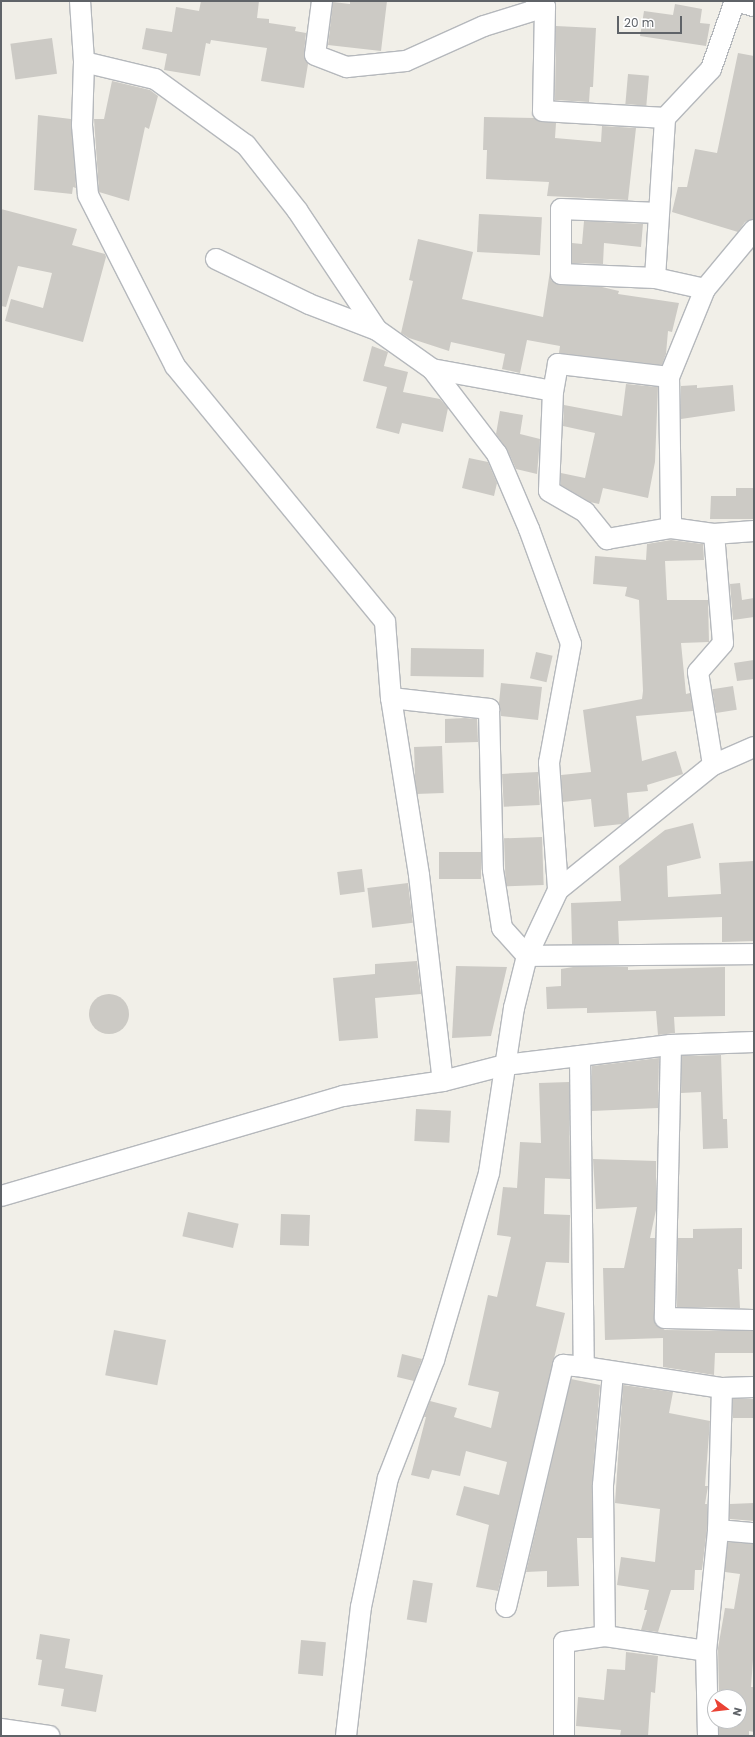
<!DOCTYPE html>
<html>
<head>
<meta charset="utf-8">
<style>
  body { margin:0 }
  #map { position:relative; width:755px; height:1737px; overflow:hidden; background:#f1efe8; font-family:Poppins,sans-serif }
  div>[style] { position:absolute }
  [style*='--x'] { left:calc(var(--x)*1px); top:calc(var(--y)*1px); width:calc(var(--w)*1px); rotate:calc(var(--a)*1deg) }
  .building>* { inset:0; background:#cccac5; transform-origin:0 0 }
  .round { border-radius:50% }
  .roads { filter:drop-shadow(1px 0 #b5b8bc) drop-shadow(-1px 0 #b5b8bc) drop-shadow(0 1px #b5b8bc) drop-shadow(0 -1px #b5b8bc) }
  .minor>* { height:20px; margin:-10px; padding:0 10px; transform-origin:10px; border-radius:10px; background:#fff }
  span { translate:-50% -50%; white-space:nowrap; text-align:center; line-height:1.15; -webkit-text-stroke:4px #fff; paint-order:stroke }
  .frame { position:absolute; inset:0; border:2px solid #5f6368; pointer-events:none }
  .north { position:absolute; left:707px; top:1689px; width:40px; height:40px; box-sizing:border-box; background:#fff; border:1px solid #bfc1c3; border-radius:50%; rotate:105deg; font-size:11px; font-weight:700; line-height:16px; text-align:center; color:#5f6368 }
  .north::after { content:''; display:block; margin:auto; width:14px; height:18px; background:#ea4335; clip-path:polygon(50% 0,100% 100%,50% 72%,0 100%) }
  .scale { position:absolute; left:617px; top:16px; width:65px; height:18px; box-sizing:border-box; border:2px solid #5f6368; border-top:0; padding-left:5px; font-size:12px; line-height:14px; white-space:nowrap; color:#5f6368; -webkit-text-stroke:3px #fff; paint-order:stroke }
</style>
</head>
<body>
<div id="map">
  <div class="building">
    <i style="clip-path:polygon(201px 1px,259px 1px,257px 18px,269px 19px,269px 23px,296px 27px,295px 31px,306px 33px,304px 54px,308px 64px,304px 88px,261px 81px,267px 48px,211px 40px,210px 44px,206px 43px,200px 76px,164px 70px,167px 54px,142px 49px,146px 28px,172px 32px,176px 7px,199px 11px)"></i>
    <i style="clip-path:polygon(350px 1px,387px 1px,381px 51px,328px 45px,333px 2px,350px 4px)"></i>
    <i style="clip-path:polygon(675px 4px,702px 9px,700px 23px,710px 24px,706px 46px,640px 36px,644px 11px,673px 15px)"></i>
    <i style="clip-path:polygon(556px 26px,596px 28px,593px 87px,590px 87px,589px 102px,555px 100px)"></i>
    <i style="left:52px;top:38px;width:36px;height:42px;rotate:82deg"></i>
    <i style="clip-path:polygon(738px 53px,754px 56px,754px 219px,745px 222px,738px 232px,672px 212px,678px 187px,687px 187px,695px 149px,717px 153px)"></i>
    <i style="left:628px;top:74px;width:21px;height:30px;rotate:5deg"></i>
    <i style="clip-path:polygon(112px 81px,150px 90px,158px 96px,149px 129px,145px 127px,129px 201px,99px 192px,94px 119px,104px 119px)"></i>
    <i style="clip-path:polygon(38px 115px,71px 119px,76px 188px,73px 187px,72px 194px,34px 190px)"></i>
    <i style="clip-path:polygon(484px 117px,534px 118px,542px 122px,556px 123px,555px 138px,601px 142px,602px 126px,636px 128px,628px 200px,547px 196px,549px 182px,486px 179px,487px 150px,483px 150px)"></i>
    <i style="clip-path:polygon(1px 209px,77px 229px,72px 245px,105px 254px,106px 257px,83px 342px,5px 321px,11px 299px,43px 308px,52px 273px,18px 266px,6px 307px,1px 306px)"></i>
    <i style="left:479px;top:214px;width:63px;height:38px;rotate:3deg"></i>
    <i style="clip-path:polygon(584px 221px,643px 224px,641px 247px,604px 243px,603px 264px,572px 263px,572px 243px,582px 244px)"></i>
    <i style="clip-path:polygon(418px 239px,473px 252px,462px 299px,543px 317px,550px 271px,551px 280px,560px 285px,602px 287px,619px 291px,618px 294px,679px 303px,672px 332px,668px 331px,666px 354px,662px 365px,559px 353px,560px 346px,527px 340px,520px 373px,502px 369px,505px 354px,451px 342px,449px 351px,409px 338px,401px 333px,413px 281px,409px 280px)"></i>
    <i style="clip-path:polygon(372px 346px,388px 352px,384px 366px,408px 372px,403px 392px,440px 399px,448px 408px,443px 432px,402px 423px,399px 434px,376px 428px,387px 387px,363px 381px)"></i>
    <i style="clip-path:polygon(626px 384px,658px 387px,655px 462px,648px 498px,603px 488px,599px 504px,590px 502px,561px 485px,561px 473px,585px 478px,595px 433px,563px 426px,564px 405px,622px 416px)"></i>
    <i style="clip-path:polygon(697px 385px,697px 388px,733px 385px,735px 411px,681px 419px,681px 386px)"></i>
    <i style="clip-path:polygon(500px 411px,523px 415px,520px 434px,540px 439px,537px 474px,516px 469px,507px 449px,496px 434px)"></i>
    <i style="clip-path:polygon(469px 458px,488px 462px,497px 483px,494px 496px,462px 488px)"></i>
    <i style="clip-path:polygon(736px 488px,754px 488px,754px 519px,710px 519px,711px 496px,736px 496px)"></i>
    <i style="clip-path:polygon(671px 540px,703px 544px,704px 560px,665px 561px,667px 600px,708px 600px,709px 642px,681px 643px,686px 694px,690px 693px,693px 711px,636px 716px,642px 761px,676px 751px,683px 774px,647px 785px,648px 791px,627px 793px,629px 818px,622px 824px,594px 827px,591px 799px,563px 802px,561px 775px,591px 772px,583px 710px,642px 699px,643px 691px,639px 600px,625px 596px,627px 587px,593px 584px,595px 556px,646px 560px,647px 544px)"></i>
    <i style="clip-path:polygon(740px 583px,742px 600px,754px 598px,754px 617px,733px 620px,730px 584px)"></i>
    <i style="left:411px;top:648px;width:73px;height:28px;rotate:1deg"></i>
    <i style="left:536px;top:652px;width:17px;height:27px;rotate:13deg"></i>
    <i style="clip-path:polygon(754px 660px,754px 679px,737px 681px,734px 663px)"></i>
    <i style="clip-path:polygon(501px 683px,542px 687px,538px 720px,501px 716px,499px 703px)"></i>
    <i style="left:733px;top:686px;width:24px;height:21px;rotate:81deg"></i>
    <i style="clip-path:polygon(465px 718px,477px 719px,478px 742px,445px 743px,445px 719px)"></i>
    <i style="left:442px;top:746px;width:47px;height:28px;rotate:88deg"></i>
    <i style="left:538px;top:772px;width:33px;height:36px;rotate:87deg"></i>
    <i style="clip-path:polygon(693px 823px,701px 858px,667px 866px,668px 897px,721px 894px,719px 863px,754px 861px,754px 941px,722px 942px,722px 917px,618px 921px,619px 944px,572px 944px,571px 903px,621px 901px,619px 866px,665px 830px)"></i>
    <i style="left:542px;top:837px;width:48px;height:38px;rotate:88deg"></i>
    <i style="left:439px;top:852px;width:42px;height:27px"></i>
    <i style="left:362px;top:869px;width:23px;height:25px;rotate:83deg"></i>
    <i style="left:408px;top:883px;width:40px;height:41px;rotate:83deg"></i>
    <i style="clip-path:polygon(417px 961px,421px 994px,375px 998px,378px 1038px,339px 1041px,333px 978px,375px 974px,375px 964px)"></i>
    <i style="clip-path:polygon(456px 966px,507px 967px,491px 1036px,452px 1038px)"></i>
    <i style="clip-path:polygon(573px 967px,628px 967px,628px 970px,725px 967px,725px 1016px,674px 1017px,675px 1033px,658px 1035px,656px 1011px,587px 1013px,587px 1008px,547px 1009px,546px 987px,561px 986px,561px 969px)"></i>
    <i class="round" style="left:89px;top:994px;width:40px;height:40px"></i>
    <i style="clip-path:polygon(721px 1055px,723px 1119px,727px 1119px,728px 1148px,703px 1149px,701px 1092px,681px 1093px,682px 1056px)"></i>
    <i style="clip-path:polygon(659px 1058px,658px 1108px,592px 1111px,592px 1066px)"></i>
    <i style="clip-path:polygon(569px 1082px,570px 1179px,545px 1178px,544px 1214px,570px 1215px,569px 1263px,546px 1262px,536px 1306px,565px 1313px,498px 1591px,476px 1587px,489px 1525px,456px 1515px,464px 1486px,499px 1495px,507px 1462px,466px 1451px,460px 1476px,432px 1470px,429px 1479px,411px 1475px,426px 1417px,424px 1417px,430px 1401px,457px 1408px,454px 1417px,491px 1428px,499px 1392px,468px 1385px,488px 1295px,497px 1297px,511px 1237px,497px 1235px,503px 1187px,517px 1188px,520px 1142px,541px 1143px,539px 1083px)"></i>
    <i style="left:416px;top:1109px;width:35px;height:32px;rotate:3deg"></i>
    <i style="clip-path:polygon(593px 1159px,656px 1161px,656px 1210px,650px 1238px,655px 1238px,655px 1324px,665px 1330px,754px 1331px,754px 1353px,715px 1353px,714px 1375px,663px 1367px,663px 1338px,605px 1340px,603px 1268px,624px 1268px,637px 1207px,596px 1209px)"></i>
    <i style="left:188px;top:1212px;width:52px;height:25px;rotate:13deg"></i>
    <i style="left:281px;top:1214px;width:29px;height:31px;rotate:2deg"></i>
    <i style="clip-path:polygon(742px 1228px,742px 1269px,738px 1269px,740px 1308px,677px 1307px,678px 1238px,693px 1238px,693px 1229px)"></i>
    <i style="left:114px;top:1330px;width:53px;height:46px;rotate:11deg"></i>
    <i style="clip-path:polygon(402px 1354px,422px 1359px,414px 1381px,397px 1377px)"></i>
    <i style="clip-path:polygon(571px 1379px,600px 1385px,592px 1484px,592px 1538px,577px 1538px,579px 1586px,547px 1587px,547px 1571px,526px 1572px)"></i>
    <i style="clip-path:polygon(623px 1385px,673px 1392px,669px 1413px,710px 1421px,705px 1486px,708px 1486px,705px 1504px,707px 1504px,707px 1529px,702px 1570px,695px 1570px,694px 1590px,671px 1590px,658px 1632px,641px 1630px,647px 1610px,644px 1610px,649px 1590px,617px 1585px,621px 1557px,655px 1562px,660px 1509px,615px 1503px)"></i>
    <i style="left:733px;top:1399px;width:21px;height:19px"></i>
    <i style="clip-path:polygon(754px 1503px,754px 1521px,730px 1519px,730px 1504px)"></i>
    <i style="clip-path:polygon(728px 1542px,754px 1544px,754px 1646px,751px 1687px,754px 1687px,754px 1732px,749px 1731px,749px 1736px,719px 1736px,719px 1721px,739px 1721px,739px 1697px,719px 1697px,718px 1648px,725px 1608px,734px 1609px,740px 1574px,725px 1572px)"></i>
    <i style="left:413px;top:1580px;width:20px;height:40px;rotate:9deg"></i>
    <i style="clip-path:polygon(40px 1634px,70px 1639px,65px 1668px,103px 1675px,96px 1712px,61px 1706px,64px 1689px,38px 1685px,42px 1660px,36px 1659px)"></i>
    <i style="left:301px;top:1640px;width:25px;height:34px;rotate:5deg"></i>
    <i style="clip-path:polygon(626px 1652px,658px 1656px,655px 1693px,651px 1692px,648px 1736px,620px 1736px,621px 1730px,576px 1726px,578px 1697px,604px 1700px,607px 1669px,625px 1670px)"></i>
  </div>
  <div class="roads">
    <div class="minor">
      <i style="--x:80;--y:1;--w:61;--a:86.2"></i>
      <i style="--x:84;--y:62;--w:63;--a:91.8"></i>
      <i style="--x:82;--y:125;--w:70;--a:85.1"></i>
      <i style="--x:88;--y:195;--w:192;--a:63"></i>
      <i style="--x:175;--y:366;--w:331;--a:50.6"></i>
      <i style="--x:385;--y:622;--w:76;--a:85.5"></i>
      <i style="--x:391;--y:698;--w:99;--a:6.4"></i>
      <i style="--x:489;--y:709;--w:161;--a:88.6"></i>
      <i style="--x:493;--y:870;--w:59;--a:81.2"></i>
      <i style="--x:502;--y:928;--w:38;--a:48"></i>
      <i style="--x:527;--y:956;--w:227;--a:-0.5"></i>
      <i style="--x:322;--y:1;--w:54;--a:97.4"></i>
      <i style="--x:315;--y:55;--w:34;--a:21"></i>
      <i style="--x:347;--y:67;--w:59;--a:-5.8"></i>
      <i style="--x:406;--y:61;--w:85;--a:-24.2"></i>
      <i style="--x:484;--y:26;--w:64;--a:-17.3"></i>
      <i style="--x:536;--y:1;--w:11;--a:34"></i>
      <i style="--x:545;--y:7;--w:104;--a:91.1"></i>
      <i style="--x:543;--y:111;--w:122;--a:3.3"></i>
      <i style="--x:736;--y:1;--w:19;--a:16"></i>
      <i style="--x:84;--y:62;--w:73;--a:13.5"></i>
      <i style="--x:155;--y:79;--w:112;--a:36"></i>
      <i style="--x:246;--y:145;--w:83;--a:51.9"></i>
      <i style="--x:297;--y:210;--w:144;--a:56.3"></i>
      <i style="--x:754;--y:230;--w:77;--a:129.7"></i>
      <i style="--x:705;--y:289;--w:95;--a:112.2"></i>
      <i style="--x:669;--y:377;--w:151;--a:89.2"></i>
      <i style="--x:671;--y:528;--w:43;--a:7.9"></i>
      <i style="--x:714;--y:534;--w:40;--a:-4.3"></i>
      <i style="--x:216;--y:259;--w:103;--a:25.8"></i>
      <i style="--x:309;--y:304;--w:73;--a:20.9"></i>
      <i style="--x:377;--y:330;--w:67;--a:35.3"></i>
      <i style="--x:432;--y:369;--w:107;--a:52.6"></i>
      <i style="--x:497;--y:454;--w:82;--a:66.9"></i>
      <i style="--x:529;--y:529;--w:122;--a:69.9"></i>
      <i style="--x:571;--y:644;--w:121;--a:100.5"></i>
      <i style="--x:549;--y:763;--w:127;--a:85.9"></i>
      <i style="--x:655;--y:278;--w:94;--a:-177.6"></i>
      <i style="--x:561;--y:274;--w:65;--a:-90"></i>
      <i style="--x:561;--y:209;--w:98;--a:2.3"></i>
      <i style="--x:705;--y:289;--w:51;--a:-167.6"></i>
      <i style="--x:655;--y:278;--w:160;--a:-86.4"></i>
      <i style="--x:665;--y:118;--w:67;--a:-46.8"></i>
      <i style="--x:711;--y:69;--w:72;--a:-70.6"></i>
      <i style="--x:432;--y:369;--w:123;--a:10.3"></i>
      <i style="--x:669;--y:377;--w:112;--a:-173.3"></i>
      <i style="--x:558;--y:364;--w:27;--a:100"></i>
      <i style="--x:553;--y:391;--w:100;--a:92.3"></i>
      <i style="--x:549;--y:491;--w:42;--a:30.3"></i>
      <i style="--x:585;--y:512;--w:35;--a:51"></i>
      <i style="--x:607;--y:539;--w:65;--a:-9.8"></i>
      <i style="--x:391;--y:698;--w:179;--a:81"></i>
      <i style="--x:419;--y:875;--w:207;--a:83.4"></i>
      <i style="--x:713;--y:765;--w:94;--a:-99.2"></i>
      <i style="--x:698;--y:672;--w:38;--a:-49"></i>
      <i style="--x:723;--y:643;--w:109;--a:-94.7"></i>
      <i style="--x:671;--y:1045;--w:273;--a:91.3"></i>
      <i style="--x:665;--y:1318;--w:89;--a:1.3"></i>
      <i style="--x:580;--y:1056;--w:311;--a:89.3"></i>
      <i style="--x:584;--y:1367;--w:140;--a:8.7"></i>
      <i style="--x:1;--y:1196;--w:356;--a:-16.3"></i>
      <i style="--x:343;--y:1096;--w:101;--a:-8.5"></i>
      <i style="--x:443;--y:1081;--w:64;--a:-14.5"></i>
      <i style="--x:505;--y:1065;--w:167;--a:-6.9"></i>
      <i style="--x:671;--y:1045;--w:83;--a:-2.1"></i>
      <i style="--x:754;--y:1387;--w:32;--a:178"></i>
      <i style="--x:722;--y:1388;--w:142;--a:91.6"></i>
      <i style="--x:718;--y:1530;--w:36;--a:5"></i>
      <i style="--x:506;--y:1607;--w:249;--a:-76.7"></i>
      <i style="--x:563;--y:1365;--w:21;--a:5"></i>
      <i style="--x:605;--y:1636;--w:102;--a:8.4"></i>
      <i style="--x:1;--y:1729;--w:49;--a:8.1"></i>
      <i style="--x:346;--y:1736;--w:130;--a:-83.4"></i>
      <i style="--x:361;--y:1607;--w:132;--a:-78.2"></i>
      <i style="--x:388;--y:1478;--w:127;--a:-68.7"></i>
      <i style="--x:434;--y:1360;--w:195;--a:-73.6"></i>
      <i style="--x:489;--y:1173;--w:167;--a:-81.4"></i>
      <i style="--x:514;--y:1008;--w:54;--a:-76"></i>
      <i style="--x:527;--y:956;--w:73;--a:-64.8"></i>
      <i style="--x:558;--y:890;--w:199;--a:-38.9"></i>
      <i style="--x:713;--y:765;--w:45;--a:-23.7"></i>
      <i style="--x:564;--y:1736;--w:94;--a:-90"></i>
      <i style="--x:564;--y:1642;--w:41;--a:-8.3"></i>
      <i style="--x:605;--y:1636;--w:151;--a:-90.8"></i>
      <i style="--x:603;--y:1485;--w:113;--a:-84.9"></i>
      <i style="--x:708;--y:1736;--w:85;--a:-91.3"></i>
      <i style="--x:706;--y:1651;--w:122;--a:-84.3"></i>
    </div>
  </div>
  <div class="frame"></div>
  <div class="north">N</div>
  <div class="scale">20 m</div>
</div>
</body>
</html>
